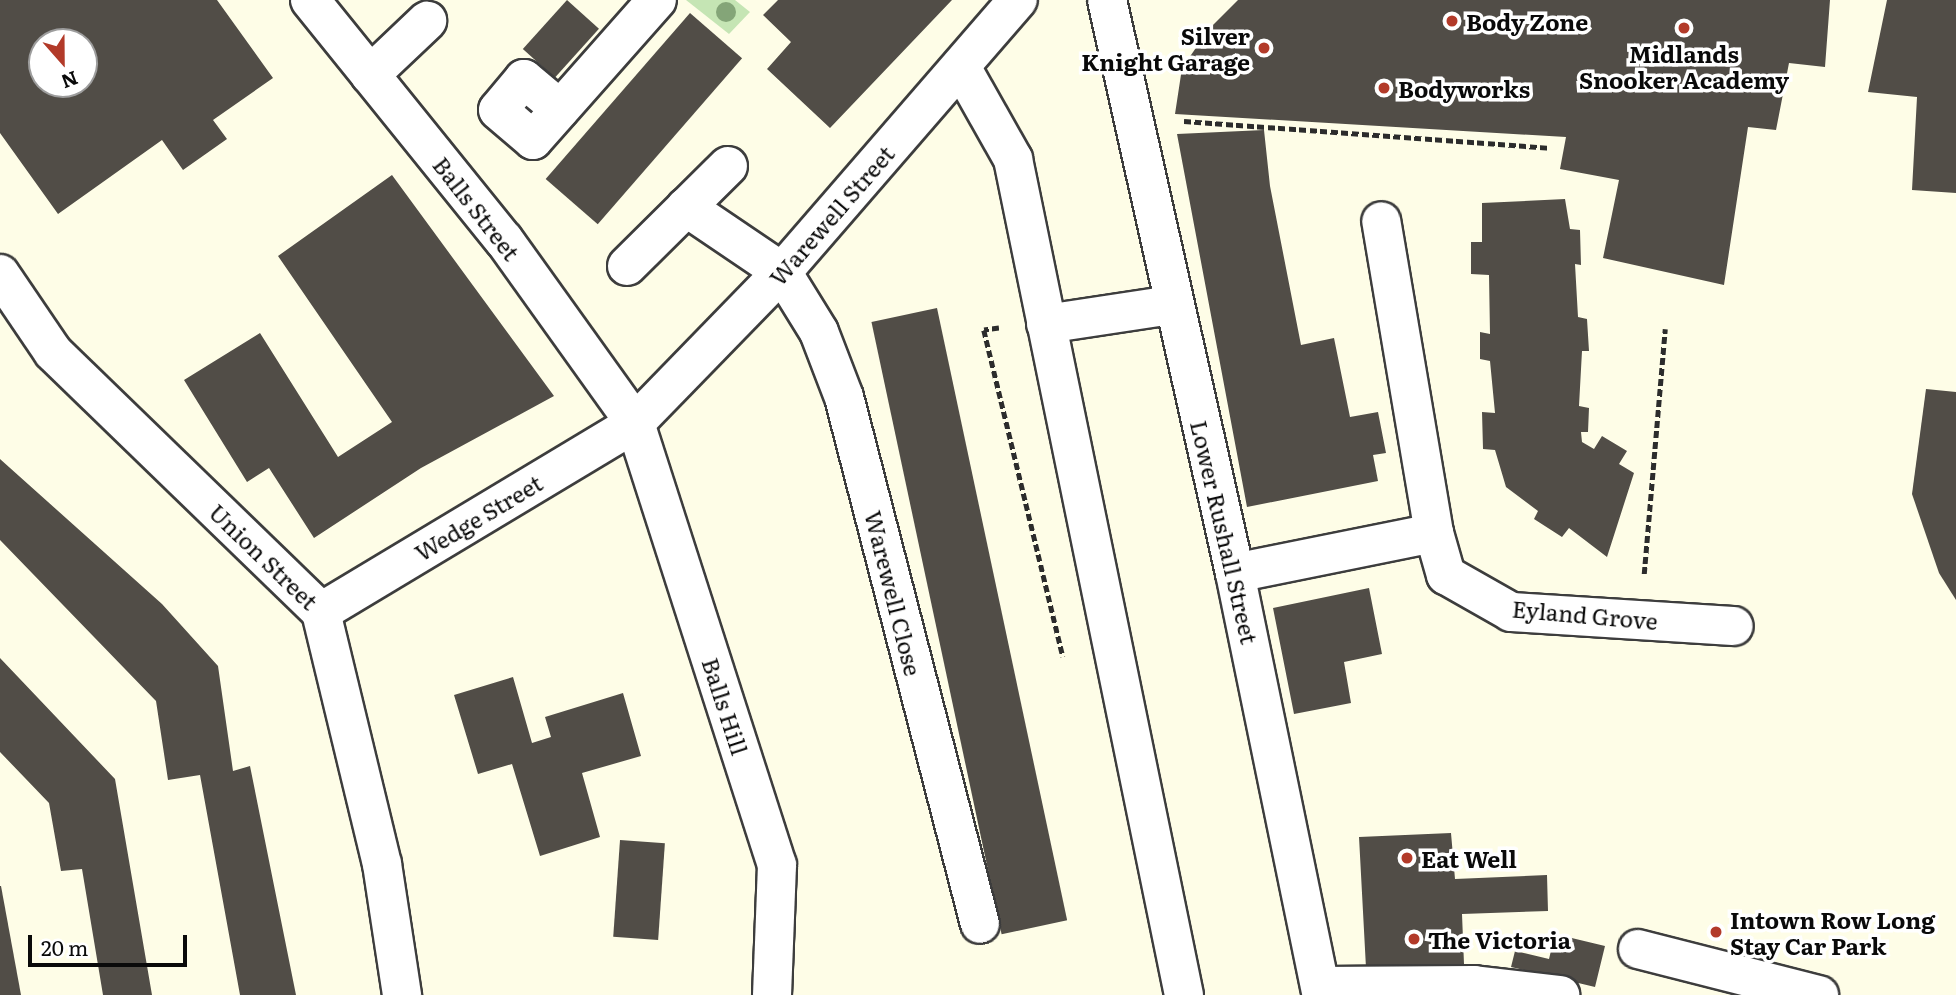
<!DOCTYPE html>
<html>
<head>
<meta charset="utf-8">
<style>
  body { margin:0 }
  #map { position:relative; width:1956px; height:995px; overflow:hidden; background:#fefde7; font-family:Literata,serif }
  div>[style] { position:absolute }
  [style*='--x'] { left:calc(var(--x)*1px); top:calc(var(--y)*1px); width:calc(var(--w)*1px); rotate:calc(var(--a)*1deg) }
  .green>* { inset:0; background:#c5e5b4 }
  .building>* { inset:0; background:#514d47; transform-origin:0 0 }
  .path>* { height:4.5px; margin-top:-2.25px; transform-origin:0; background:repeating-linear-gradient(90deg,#2c2c2c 0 7px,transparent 0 10.5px) }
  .roads { filter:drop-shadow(2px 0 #3d3d3d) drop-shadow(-2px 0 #3d3d3d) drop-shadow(0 2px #3d3d3d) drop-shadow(0 -2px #3d3d3d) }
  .minor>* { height:38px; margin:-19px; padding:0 19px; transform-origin:19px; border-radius:19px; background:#fff }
  .trees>* { width:20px; height:20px; margin:-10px; border-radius:50%; background:#84a578 }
  .dots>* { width:19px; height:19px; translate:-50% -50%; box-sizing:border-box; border:4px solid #fff; border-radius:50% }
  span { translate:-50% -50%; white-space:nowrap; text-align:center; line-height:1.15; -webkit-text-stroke:7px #fff; paint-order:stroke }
  .poi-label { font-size:23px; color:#0a0a0a; font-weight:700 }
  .left { translate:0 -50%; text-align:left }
  .right { translate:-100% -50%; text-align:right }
  .street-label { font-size:23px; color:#0a0a0a }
  .north { position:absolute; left:28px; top:28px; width:70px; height:70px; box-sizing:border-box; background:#fff; border:2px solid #9d9d9d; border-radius:50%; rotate:159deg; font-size:19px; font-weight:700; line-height:28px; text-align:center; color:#0a0a0a }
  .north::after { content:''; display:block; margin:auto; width:24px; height:32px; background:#b23a29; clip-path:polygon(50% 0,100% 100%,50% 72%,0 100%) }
  .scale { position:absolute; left:28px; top:935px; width:159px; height:32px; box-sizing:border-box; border:4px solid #0a0a0a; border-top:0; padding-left:9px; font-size:21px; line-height:24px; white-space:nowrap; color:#0a0a0a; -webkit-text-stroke:5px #fff; paint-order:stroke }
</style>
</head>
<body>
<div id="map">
  <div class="green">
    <i style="clip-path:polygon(686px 0,735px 0,750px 12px,729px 34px)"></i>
  </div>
  <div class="building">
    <i style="clip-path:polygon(evenodd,0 0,217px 0,273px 78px,213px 120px,227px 139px,183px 170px,162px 140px,58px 214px,0 133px,0 0,42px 42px,84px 42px,84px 84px,42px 84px,42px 42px)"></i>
    <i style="left:567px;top:0;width:43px;height:66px;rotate:42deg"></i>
    <i style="clip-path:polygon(778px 0,952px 0,830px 128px,767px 69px,791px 42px,763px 15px)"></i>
    <i style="clip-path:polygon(1238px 0,1830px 0,1825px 67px,1789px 63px,1776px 130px,1748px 127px,1724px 285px,1603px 258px,1619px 180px,1560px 169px,1566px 137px,1175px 114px,1182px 68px,1209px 29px)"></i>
    <i style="clip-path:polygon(1887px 0,1956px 0,1956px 193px,1912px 190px,1917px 97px,1868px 92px)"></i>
    <i style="left:690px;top:13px;width:69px;height:220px;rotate:41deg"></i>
    <i style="clip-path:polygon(1264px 130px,1270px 186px,1301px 345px,1334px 338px,1350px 417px,1378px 412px,1386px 453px,1373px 455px,1378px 481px,1247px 507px,1177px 134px)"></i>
    <i style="clip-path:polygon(392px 175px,554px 396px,421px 468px,314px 538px,269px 468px,247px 482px,184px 380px,260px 333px,338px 457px,392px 422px,278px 256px)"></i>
    <i style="clip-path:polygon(1565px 199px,1570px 229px,1580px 230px,1581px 265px,1575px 264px,1578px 317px,1587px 319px,1589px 351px,1582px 351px,1579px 406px,1589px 408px,1588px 432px,1581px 432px,1582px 442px,1594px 449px,1602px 436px,1627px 451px,1619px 464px,1634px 473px,1607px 557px,1569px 528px,1562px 537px,1534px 519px,1538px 511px,1506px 487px,1495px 450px,1483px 449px,1482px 412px,1495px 413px,1490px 361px,1480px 359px,1480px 332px,1490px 334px,1489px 275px,1471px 274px,1471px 242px,1482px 242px,1482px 203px)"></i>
    <i style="left:937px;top:308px;width:626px;height:67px;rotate:78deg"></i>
    <i style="clip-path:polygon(1926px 389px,1956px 392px,1956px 600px,1939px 573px,1912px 494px)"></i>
    <i style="clip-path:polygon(0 459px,162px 604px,218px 666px,233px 771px,250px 766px,296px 995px,240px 995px,200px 775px,168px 780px,156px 701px,0 540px)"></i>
    <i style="clip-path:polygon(1369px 588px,1382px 654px,1344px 662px,1351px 703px,1294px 714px,1273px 608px)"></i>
    <i style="clip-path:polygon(0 658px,115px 779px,152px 995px,103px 995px,82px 869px,61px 871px,49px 803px,0 752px)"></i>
    <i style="clip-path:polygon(513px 677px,532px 743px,551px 737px,545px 717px,623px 693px,641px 756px,582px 773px,600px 837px,540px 856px,512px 764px,478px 774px,454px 695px)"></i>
    <i style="clip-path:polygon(1451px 833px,1455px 879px,1547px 875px,1548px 911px,1462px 914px,1464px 964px,1366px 968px,1359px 837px)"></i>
    <i style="left:620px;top:840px;width:45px;height:97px;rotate:4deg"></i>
    <i style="clip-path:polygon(0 886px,1px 886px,21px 995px,0 995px)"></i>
    <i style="clip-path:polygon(1555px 934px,1605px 946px,1595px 987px,1511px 967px,1515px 951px,1549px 959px)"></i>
  </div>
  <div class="path">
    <i style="--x:1184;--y:121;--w:367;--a:4.2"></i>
    <i style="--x:999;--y:328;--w:15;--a:172"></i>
    <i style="--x:984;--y:330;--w:336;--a:76.4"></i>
    <i style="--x:1644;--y:574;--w:246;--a:-85.1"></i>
  </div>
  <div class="roads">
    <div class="minor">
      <i style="--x:310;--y:0;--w:309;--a:51.1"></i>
      <i style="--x:504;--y:240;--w:225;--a:54.4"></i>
      <i style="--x:635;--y:423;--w:464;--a:72.2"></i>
      <i style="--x:777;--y:865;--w:130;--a:92.2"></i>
      <i style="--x:1107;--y:0;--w:587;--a:77.41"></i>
      <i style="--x:1235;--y:573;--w:431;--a:78.4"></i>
      <i style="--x:961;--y:67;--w:106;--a:60.5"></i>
      <i style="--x:1013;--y:159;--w:853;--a:78.44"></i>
      <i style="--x:370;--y:75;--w:79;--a:-43.5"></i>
      <i style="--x:560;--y:109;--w:47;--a:-140.2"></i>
      <i style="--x:524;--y:79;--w:40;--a:130"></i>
      <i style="--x:498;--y:110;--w:46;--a:40.6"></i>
      <i style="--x:533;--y:140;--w:187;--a:-48.5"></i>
      <i style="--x:686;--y:207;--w:116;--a:34.1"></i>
      <i style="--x:782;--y:272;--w:70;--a:58.3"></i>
      <i style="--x:819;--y:332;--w:70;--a:69"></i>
      <i style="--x:844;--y:397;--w:544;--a:75.53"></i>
      <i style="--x:627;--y:266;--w:142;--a:-44.7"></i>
      <i style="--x:0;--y:274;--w:94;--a:55.8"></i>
      <i style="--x:53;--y:352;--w:373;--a:44.1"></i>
      <i style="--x:321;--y:612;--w:259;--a:76.4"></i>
      <i style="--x:382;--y:864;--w:133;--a:81.3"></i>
      <i style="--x:1046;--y:324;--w:127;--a:-8.6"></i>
      <i style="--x:1434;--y:533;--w:44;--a:74.1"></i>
      <i style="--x:1446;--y:575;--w:75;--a:29.6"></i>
      <i style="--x:1511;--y:612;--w:223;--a:3.6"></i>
      <i style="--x:1235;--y:573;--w:203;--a:-11.4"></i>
      <i style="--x:1434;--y:533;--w:316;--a:-99.6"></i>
      <i style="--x:321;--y:612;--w:366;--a:-31"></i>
      <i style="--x:635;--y:423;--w:211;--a:-45.8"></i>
      <i style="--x:782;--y:272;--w:360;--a:-49.1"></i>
      <i style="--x:1638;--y:949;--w:187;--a:14.3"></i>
      <i style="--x:1321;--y:986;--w:153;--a:-0.4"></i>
      <i style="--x:1474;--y:985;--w:87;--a:6.6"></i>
    </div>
  </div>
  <div class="trees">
    <i style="left:726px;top:12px"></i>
  </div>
  <div class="dots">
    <i style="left:1452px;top:21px;background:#b23a29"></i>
    <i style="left:1684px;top:28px;background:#b23a29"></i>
    <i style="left:1264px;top:48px;background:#b23a29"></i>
    <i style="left:1384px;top:88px;background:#b23a29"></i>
    <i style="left:1407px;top:858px;background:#b23a29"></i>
    <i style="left:1716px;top:932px;background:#b23a29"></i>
    <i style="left:1414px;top:939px;background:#b23a29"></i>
  </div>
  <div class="poi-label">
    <span class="left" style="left:1466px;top:21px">Body Zone</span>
    <span class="right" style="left:1250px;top:48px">Silver<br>Knight Garage</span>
    <span style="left:1684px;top:66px">Midlands<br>Snooker Academy</span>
    <span class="left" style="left:1398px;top:88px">Bodyworks</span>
    <span class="left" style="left:1421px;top:858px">Eat Well</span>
    <span class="left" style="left:1730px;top:932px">Intown Row Long<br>Stay Car Park</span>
    <span class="left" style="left:1428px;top:939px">The Victoria</span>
  </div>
  <div class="street-label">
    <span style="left:477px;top:208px;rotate:52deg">Balls Street</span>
    <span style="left:831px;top:215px;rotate:-49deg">Warewell Street</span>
    <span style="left:478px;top:517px;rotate:-31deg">Wedge Street</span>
    <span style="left:1225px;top:532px;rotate:77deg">Lower Rushall Street</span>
    <span style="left:264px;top:556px;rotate:44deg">Union Street</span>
    <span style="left:894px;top:593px;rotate:76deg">Warewell Close</span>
    <span style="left:1585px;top:614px;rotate:5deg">Eyland Grove</span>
    <span style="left:726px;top:706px;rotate:72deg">Balls Hill</span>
  </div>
  <div class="north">N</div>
  <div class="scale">20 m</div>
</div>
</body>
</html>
